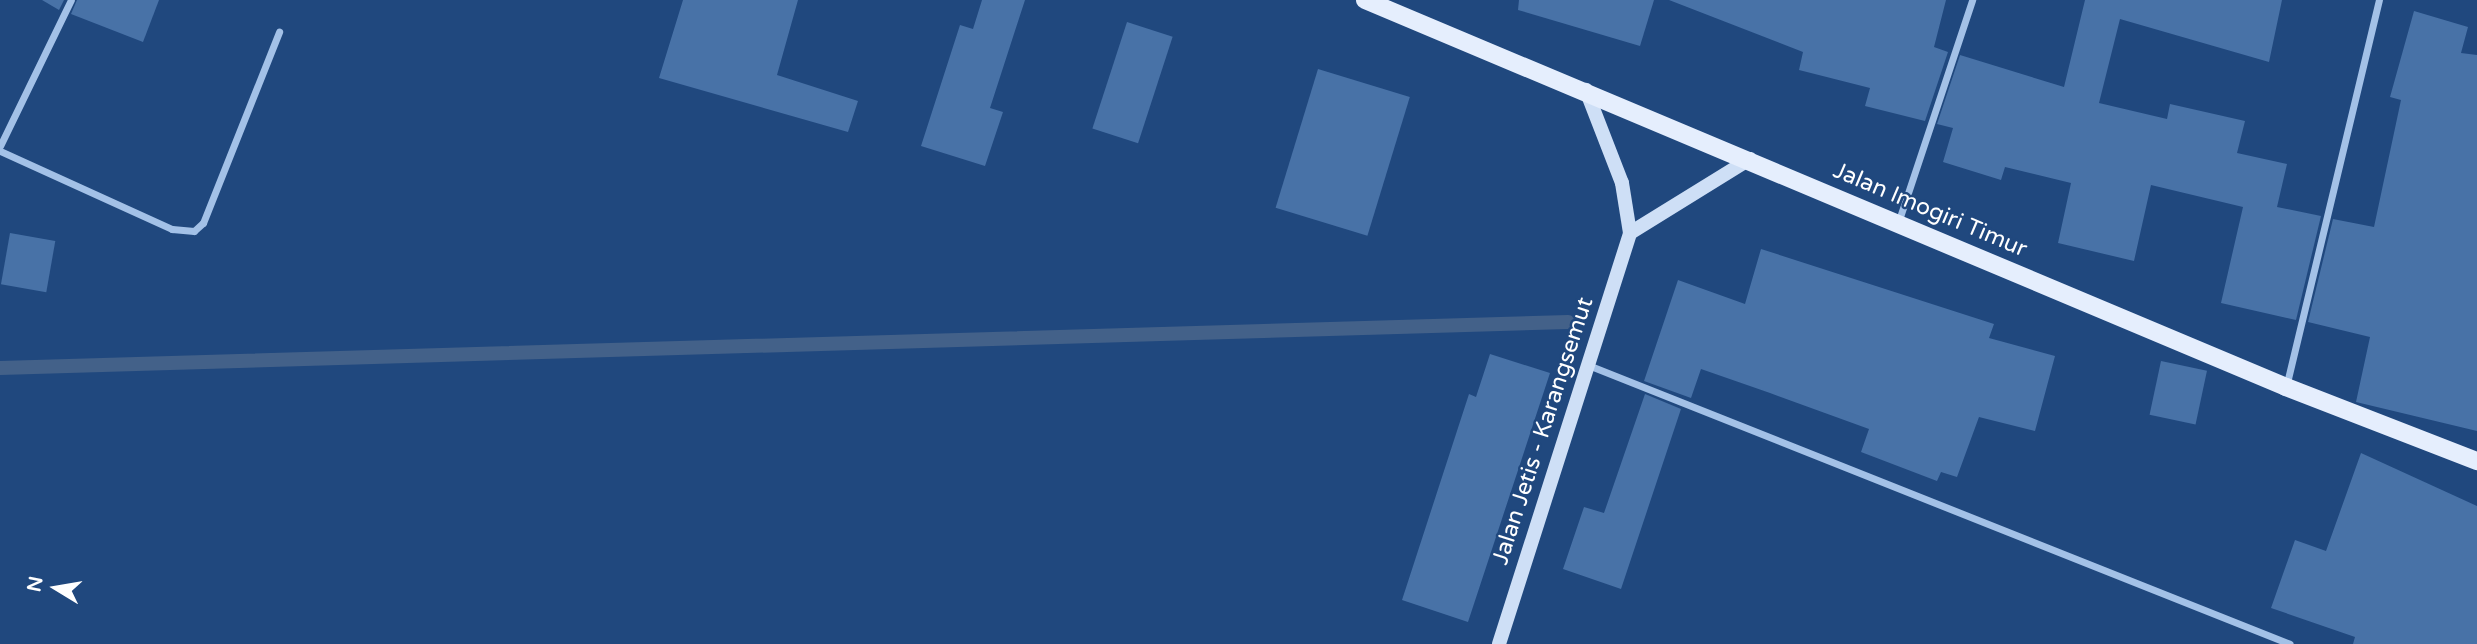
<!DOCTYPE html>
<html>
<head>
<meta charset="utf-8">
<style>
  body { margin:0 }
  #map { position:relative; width:2477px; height:644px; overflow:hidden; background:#20487e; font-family:"Varela Round",sans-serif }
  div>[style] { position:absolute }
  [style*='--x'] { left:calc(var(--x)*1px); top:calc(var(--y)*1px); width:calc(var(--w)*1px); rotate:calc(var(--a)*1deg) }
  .stream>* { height:14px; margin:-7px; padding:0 7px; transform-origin:7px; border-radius:7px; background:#436189 }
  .building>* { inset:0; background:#4872a7; transform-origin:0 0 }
  .minor>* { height:7px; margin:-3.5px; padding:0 3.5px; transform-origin:3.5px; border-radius:3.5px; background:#a3c1e7 }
  .secondary>* { height:14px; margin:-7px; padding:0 7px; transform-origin:7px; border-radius:7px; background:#cedff6 }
  .primary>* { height:18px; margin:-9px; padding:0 9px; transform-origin:9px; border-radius:9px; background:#e5eefd }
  span { translate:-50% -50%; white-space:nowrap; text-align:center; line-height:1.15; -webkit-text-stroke:5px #20487e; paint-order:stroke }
  .street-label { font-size:23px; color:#fff }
  .north { position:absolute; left:21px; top:553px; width:70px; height:70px; -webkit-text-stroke:5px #20487e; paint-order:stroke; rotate:281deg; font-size:19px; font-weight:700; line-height:28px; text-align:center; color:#fff }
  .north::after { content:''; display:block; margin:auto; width:24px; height:32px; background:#fff; clip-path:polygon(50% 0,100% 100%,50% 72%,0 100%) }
</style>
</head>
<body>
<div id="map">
  <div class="stream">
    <i style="--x:0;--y:368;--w:1569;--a:-1.68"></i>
  </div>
  <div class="building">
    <i style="clip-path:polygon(42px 0,64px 0,59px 10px)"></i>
    <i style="clip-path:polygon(77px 0,159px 0,143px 42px,71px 14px)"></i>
    <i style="clip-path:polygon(683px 0,798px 0,777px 75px,858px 101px,848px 132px,659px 78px)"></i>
    <i style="clip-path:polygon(982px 0,1025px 0,990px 108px,1003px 112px,985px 166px,921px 146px,960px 25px,973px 29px)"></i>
    <i style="clip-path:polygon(1519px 0,1654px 0,1640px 46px,1518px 10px)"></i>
    <i style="clip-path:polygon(1669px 0,1946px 0,1934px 47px,1948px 52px,1925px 121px,1865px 106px,1870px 88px,1799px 70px,1803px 52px)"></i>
    <i style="clip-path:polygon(2085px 0,2282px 0,2269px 62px,2120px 19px,2099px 103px,2167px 119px,2170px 104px,2245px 121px,2237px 153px,2287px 164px,2277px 207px,2321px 216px,2296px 320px,2221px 303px,2243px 207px,2151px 185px,2134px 261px,2058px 243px,2071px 183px,2005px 167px,2001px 180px,1943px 162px,1953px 128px,1937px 124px,1960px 55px,2064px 87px)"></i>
    <i style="clip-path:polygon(2414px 11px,2468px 27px,2461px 53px,2477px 55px,2477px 431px,2356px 402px,2370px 337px,2308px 322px,2333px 219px,2374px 227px,2401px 100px,2390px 97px)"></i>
    <i style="left:1127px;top:22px;width:48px;height:112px;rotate:18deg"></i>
    <i style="left:1318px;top:69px;width:96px;height:145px;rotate:17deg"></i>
    <i style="left:10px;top:233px;width:46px;height:52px;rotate:10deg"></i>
    <i style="clip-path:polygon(1761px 249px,1994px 324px,1989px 338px,2055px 356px,2035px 431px,1979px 417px,1957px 477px,1941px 472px,1937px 481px,1861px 452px,1869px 429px,1770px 393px,1701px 369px,1691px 398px,1644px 381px,1678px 280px,1745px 304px)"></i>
    <i style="clip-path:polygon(1490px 354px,1550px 373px,1468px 622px,1402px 600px,1469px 394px,1476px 397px)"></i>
    <i style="left:2161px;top:361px;width:47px;height:55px;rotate:12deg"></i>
    <i style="clip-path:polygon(1645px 394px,1681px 409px,1621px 589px,1563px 569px,1584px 507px,1604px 513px)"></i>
    <i style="clip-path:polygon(2361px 453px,2477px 506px,2477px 644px,2353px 644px,2355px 637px,2271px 608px,2295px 540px,2326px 551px)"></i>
  </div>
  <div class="minor">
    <i style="--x:0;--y:146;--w:162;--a:-64.1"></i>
    <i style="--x:0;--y:151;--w:189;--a:24.4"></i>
    <i style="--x:172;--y:229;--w:22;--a:5"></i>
    <i style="--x:194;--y:231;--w:12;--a:-42"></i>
    <i style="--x:203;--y:223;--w:206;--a:-68.3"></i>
    <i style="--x:1898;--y:223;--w:235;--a:-71.6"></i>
    <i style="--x:1588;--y:365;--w:755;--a:21.67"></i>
    <i style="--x:2286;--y:387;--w:398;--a:-76.5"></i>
  </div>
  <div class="secondary">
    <i style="--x:1630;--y:233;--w:141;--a:-31.7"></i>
    <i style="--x:1499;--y:644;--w:431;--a:-72.3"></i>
    <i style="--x:1630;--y:233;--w:51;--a:-99.1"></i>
    <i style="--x:1622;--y:183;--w:100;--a:-111.2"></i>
  </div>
  <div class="primary">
    <i style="--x:1365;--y:0;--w:999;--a:22.79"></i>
    <i style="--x:2286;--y:387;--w:205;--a:21.2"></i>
  </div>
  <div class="street-label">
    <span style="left:1930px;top:210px;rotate:23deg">Jalan Imogiri Timur</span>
    <span style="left:1543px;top:431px;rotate:-72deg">Jalan Jetis - Karangsemut</span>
  </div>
  <div class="north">N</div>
</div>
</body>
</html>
